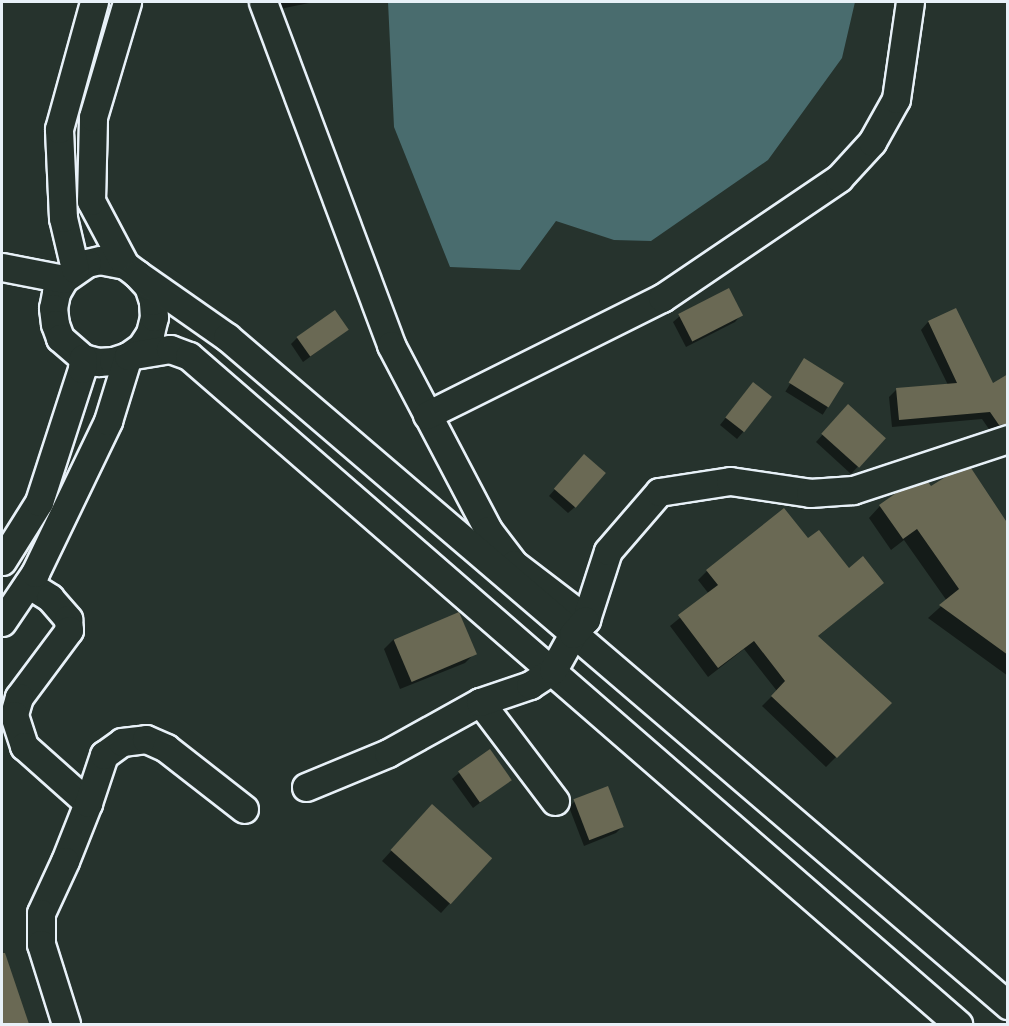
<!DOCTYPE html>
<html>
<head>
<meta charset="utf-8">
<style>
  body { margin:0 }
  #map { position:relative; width:1009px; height:1026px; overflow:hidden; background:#26332d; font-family:Dekko,sans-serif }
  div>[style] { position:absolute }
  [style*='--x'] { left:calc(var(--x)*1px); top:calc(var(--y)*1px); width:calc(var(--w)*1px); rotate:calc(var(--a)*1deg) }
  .water>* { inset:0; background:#496c6e }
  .shadow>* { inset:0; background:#0007; transform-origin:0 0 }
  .building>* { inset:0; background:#6a6954; transform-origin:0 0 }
  .roads { filter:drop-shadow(2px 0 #e8f1f8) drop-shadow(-2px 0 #e8f1f8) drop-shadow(0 2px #e8f1f8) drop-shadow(0 -2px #e8f1f8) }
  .minor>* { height:27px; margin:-13.5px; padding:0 13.5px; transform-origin:13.5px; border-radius:13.5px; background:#26332d }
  span { translate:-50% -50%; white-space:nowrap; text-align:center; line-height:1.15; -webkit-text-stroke:5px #26332d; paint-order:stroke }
  .frame { position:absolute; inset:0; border:3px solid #e8f1f8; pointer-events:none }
</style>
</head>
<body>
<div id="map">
  <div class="water">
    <i style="clip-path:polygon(388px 2px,855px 2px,842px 58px,768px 160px,651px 241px,614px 240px,556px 221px,520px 270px,450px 267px,394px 127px)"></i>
  </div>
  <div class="shadow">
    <i style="clip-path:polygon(268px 2px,314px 2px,270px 11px)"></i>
    <i style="clip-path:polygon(955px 310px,1008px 421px,991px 432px,982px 419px,892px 427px,889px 397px,896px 390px,948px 385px,921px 330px,928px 322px)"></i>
    <i style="clip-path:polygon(741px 315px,735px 322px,686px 347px,673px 322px,680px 316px)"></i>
    <i style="clip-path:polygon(347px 330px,303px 362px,291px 344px,297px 338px)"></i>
    <i style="left:805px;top:360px;width:44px;height:37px;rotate:32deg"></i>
    <i style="clip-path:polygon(747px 391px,743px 432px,737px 439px,720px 425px)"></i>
    <i style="clip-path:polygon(842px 413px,884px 438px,851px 474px,816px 442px)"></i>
    <i style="clip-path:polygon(578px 463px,575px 507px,568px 513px,549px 496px)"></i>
    <i style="clip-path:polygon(931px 488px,1008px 527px,1008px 676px,928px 618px,947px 601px,904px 540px,891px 550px,869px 518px,880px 506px)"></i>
    <i style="clip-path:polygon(807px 540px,848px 570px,882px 583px,817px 637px,890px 703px,826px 767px,762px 706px,777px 691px,744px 649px,708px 677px,670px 626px,709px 594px,698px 580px,707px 571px)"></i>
    <i style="clip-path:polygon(394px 639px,475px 653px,465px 663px,400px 689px,384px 649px)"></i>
    <i style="clip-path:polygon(459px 773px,510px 780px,473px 808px,452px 779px)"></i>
    <i style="clip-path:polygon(575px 801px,623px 826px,616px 833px,584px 846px,569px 807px)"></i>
    <i style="clip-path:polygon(423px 816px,491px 858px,441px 913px,382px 861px)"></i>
    <i style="clip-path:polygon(15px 988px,28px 1024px,2px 1024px,2px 993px)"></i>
  </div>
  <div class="building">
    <i style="left:729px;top:288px;width:31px;height:57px;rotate:63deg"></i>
    <i style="clip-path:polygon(956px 308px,993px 383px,1008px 374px,1008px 424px,999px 425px,990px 412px,899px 420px,896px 388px,957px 383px,928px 321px)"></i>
    <i style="left:335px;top:310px;width:24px;height:47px;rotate:55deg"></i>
    <i style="left:804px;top:358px;width:47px;height:29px;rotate:32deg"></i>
    <i style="left:753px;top:382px;width:24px;height:45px;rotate:38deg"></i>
    <i style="left:848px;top:404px;width:51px;height:40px;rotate:42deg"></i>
    <i style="left:584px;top:454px;width:29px;height:46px;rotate:41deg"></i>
    <i style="clip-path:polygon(971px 468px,1008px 524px,1008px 655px,939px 605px,959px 589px,917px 529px,903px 539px,879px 505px,899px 491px,928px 482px,931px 486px,947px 476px)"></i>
    <i style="clip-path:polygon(784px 508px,808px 538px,819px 530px,849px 568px,863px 556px,884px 583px,818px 636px,892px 703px,837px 758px,771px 696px,785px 681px,754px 641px,718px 668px,678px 615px,718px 585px,706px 570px)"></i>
    <i style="left:459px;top:612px;width:46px;height:71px;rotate:67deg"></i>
    <i style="left:490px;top:749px;width:38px;height:39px;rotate:55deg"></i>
    <i style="left:608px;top:786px;width:44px;height:37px;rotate:69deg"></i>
    <i style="left:432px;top:804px;width:81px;height:62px;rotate:42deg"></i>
    <i style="clip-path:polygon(2px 953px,5px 953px,29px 1024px,2px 1024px)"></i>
  </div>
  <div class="roads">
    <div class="minor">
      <i style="--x:263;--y:2;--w:366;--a:69.5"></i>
      <i style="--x:391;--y:345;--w:209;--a:62.3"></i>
      <i style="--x:488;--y:530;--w:43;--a:52.6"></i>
      <i style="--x:514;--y:564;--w:91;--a:37.4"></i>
      <i style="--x:586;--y:619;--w:71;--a:-72.1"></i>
      <i style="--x:608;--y:551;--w:78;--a:-49.2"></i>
      <i style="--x:659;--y:492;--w:72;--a:-8.8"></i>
      <i style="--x:730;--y:481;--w:81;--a:8.5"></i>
      <i style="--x:810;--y:493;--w:43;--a:-4"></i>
      <i style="--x:853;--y:490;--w:163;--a:-18.2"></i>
      <i style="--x:125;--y:265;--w:25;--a:-169"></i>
      <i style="--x:100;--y:260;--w:13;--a:167"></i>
      <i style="--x:87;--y:263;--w:28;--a:145"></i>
      <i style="--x:64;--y:279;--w:16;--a:120"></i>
      <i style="--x:56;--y:293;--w:15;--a:101"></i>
      <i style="--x:53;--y:308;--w:16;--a:83"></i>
      <i style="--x:55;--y:324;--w:15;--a:70"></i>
      <i style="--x:60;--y:338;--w:30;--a:41"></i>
      <i style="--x:83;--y:358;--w:16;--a:15"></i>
      <i style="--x:98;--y:362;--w:15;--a:-4"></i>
      <i style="--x:113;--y:361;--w:16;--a:-18"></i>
      <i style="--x:128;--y:356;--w:16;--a:-35"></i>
      <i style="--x:141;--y:347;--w:17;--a:-57"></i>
      <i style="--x:150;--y:333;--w:16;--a:-76"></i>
      <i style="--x:154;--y:317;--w:16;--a:-94"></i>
      <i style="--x:153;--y:301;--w:16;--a:-108"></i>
      <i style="--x:148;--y:286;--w:16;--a:-133"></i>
      <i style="--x:137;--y:274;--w:15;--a:-143"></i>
      <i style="--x:125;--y:265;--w:72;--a:-118"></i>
      <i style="--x:91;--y:201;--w:84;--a:-88.6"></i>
      <i style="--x:93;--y:117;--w:120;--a:-73.5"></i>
      <i style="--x:2;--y:267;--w:63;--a:11"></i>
      <i style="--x:75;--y:269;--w:52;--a:-103.2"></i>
      <i style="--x:63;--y:218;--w:89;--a:-92.6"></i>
      <i style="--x:59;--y:129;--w:132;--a:-74.6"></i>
      <i style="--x:137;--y:274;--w:110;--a:35"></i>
      <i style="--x:227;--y:337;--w:1028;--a:40.54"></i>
      <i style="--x:427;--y:415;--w:263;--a:-26.5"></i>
      <i style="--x:662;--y:298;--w:214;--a:-34.1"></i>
      <i style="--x:839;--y:178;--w:49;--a:-47.5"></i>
      <i style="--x:872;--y:142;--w:49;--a:-60.8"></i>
      <i style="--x:896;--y:99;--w:98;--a:-81.8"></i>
      <i style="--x:2;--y:561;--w:70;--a:-57.9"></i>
      <i style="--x:39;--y:502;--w:140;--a:-72.1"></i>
      <i style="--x:82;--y:369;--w:11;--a:-85"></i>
      <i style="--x:28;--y:584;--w:26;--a:32"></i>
      <i style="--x:50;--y:598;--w:28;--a:49"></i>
      <i style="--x:68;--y:619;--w:11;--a:85"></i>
      <i style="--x:69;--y:630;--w:84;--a:126.7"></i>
      <i style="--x:19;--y:697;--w:19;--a:106"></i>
      <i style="--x:14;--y:715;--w:33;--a:72"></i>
      <i style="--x:24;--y:746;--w:86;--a:41.7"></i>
      <i style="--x:88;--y:803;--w:62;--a:111.6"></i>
      <i style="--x:65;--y:861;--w:57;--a:114.8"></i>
      <i style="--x:41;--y:913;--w:31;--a:90"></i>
      <i style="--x:41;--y:944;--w:84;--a:72.6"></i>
      <i style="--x:2;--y:622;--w:59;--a:-56"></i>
      <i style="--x:35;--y:573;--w:169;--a:-64.3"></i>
      <i style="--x:108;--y:421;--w:68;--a:-72.9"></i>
      <i style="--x:128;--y:356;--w:43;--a:-9.5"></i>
      <i style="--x:170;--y:349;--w:20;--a:20"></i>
      <i style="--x:189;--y:356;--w:1019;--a:40.98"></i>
      <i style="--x:306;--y:787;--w:89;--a:-22.5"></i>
      <i style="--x:388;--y:753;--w:105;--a:-29"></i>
      <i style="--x:555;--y:801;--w:124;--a:-127.1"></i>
      <i style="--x:480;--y:702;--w:53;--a:-18.8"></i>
      <i style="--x:530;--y:685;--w:27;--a:-33"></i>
      <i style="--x:553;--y:670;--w:41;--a:-60.9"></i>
      <i style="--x:573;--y:634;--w:18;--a:-49"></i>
      <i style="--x:88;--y:803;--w:51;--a:-71.6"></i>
      <i style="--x:104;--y:755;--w:22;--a:-36"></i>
      <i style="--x:122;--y:742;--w:24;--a:-7"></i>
      <i style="--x:146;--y:739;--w:22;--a:24"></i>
      <i style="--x:166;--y:748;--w:99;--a:38"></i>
    </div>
  </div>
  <div class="frame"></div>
</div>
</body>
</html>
